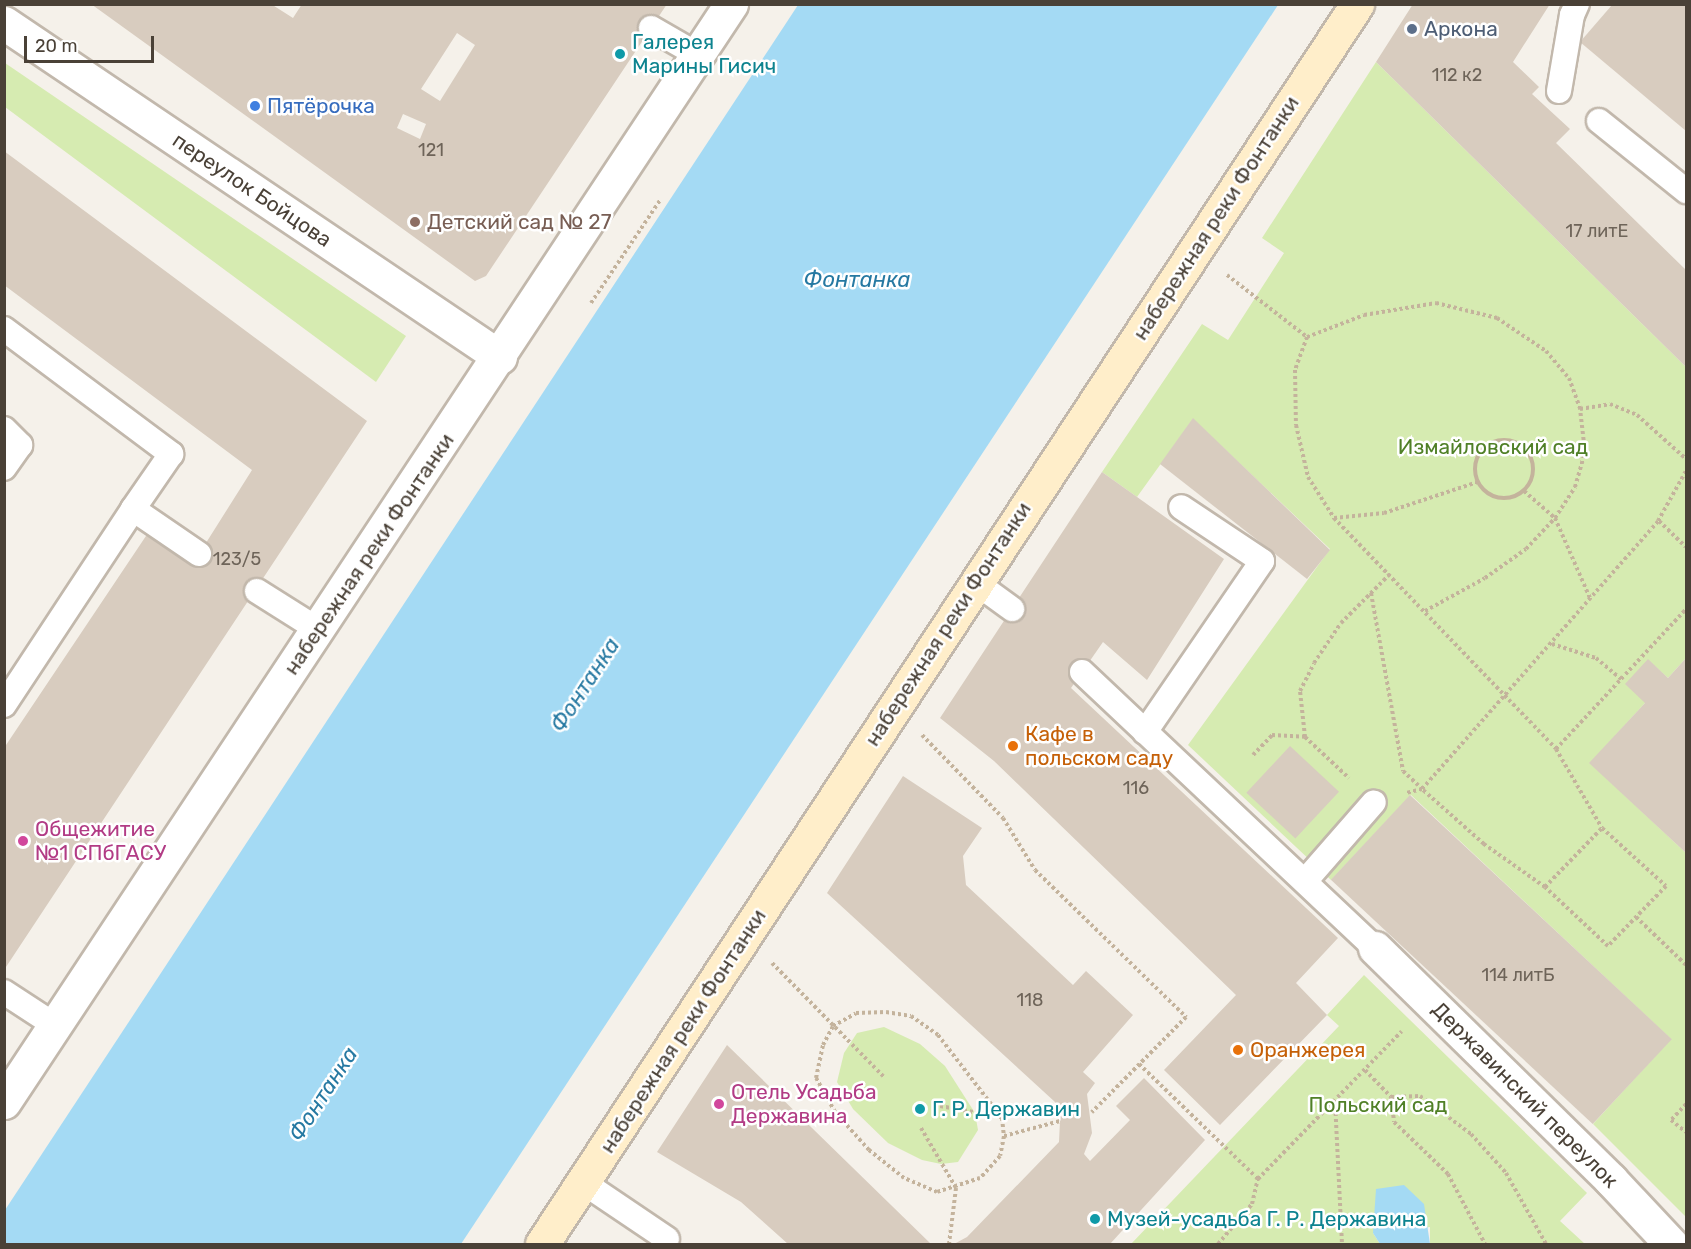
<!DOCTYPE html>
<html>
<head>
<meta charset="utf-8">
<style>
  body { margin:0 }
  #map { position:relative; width:1691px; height:1249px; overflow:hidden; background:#f5f1ea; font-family:Rubik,sans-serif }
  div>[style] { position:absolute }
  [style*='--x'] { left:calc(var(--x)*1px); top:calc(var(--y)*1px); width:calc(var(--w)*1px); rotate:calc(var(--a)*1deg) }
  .green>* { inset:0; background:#d6ebb1 }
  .water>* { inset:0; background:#a4daf4 }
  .pier>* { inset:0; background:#f5f1ea }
  .building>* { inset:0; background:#d8ccbf; transform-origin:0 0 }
  .path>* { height:4px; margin-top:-2px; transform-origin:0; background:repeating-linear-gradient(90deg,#c4b39c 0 3px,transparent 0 6px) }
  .path>.ring { margin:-2px; padding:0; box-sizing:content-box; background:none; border:4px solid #c4b39c; border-radius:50% }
  .roads { filter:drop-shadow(2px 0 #c2b8ac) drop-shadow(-2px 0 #c2b8ac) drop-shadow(0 2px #c2b8ac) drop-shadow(0 -2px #c2b8ac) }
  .service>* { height:24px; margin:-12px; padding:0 12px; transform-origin:12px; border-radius:12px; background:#fff }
  .minor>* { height:33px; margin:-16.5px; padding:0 16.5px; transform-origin:16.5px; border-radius:16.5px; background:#fff }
  .tertiary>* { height:33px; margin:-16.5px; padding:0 16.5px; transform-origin:16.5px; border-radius:16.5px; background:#fff }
  .secondary>* { height:33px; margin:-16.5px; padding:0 16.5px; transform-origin:16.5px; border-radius:16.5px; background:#ffeeca }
  .dots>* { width:16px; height:16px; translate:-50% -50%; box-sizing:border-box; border:3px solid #fff; border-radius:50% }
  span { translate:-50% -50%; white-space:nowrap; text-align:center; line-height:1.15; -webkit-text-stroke:5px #fff; paint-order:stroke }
  .number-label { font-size:18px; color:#6e6459 }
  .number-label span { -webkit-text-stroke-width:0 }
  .service-label { font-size:21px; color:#4e5e75 }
  .left { translate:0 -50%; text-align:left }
  .culture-label { font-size:21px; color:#0d838f }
  .shop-label { font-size:21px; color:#366cbe }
  .street-label { font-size:21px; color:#4a4137 }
  .education-label { font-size:21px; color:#785e54 }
  .park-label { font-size:21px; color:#508027 }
  .food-label { font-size:21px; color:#c56008 }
  .hotel-label { font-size:21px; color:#b23c85 }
  .water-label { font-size:22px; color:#2679a2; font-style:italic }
  .frame { position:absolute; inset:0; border:6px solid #4a4137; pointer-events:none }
  .scale { position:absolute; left:24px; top:36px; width:130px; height:27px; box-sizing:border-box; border:3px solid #4a4137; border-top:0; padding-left:8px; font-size:18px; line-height:21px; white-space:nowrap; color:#4a4137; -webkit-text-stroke:4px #fff; paint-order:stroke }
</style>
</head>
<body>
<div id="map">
  <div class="green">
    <i style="clip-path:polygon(1376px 62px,1686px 367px,1686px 658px,1668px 678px,1648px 660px,1645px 703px,1590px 763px,1686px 853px,1686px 1217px,1593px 1124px,1671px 1039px,1411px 795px,1331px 880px,1188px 745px,1330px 549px,1193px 419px,1137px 497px,1102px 472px,1202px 324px,1228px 340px,1284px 253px,1262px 238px)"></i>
    <i style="clip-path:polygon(5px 63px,406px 336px,376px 382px,5px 107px)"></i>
    <i style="clip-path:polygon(1364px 975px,1587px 1193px,1560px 1221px,1585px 1244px,1430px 1244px,1430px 1227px,1373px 1233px,1380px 1244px,1131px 1244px,1339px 1026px,1327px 1015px)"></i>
    <i style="clip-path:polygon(884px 1027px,920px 1044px,945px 1066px,975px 1113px,978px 1130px,958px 1162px,941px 1164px,922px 1160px,888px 1143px,853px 1109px,837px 1082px,844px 1053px,857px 1033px)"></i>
  </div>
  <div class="water">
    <i style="clip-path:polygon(798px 5px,1278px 5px,461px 1244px,5px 1244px,5px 1210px)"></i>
    <i style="clip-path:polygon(1404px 1185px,1424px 1204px,1430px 1244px,1380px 1244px,1373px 1233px,1376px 1189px)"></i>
  </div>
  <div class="pier">
    <i style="clip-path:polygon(665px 201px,667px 203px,598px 308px,596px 307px)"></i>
  </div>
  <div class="building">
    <i style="clip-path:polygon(evenodd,91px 4px,271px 4px,293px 18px,302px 4px,667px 4px,486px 276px,475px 281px,91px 4px,457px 33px,475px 45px,440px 101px,421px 89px,457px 33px,91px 4px,403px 114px,426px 124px,420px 139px,397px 128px,403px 114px)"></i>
    <i style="clip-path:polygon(1413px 4px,1550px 4px,1513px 62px,1539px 87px,1532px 94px,1570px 129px,1556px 143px,1686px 270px,1686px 367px,1376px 62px)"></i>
    <i style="clip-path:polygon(1612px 5px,1686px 5px,1686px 131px,1580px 42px)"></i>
    <i style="clip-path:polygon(4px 151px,367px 421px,4px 970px,4px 748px,148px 533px,199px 554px,252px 470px,4px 285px)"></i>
    <i style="clip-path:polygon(1193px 418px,1330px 550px,1307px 579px,1160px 464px)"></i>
    <i style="clip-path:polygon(1102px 472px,1224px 559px,1147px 680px,1103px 642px,1071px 688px,1338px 938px,1296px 983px,1327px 1015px,1220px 1125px,1164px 1070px,1236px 995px,994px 761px,940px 718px)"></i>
    <i style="clip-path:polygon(1686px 658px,1686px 853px,1589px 763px,1645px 703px,1625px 684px,1648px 659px,1668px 678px)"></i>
    <i style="left:1290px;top:746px;width:67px;height:64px;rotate:43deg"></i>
    <i style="clip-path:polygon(903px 776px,982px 828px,963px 856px,966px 885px,1073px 985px,1086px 971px,1133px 1015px,1083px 1072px,1095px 1083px,1087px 1094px,1092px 1133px,1084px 1154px,1090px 1161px,1130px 1120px,1116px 1106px,1144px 1078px,1205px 1140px,1110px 1244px,954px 1244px,967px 1237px,1059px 1142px,1060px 1121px,1055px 1102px,827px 893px)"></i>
    <i style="left:1410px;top:795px;width:358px;height:116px;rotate:43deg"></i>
    <i style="clip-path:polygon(727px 1045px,931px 1244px,788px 1244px,741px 1202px,657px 1152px)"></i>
  </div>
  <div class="path">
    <i style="--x:1227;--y:275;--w:101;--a:37.8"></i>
    <i style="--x:1307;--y:337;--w:35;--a:110"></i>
    <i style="--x:1295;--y:370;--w:55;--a:89"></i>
    <i style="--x:1296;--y:425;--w:53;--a:77"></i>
    <i style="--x:1308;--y:477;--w:49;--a:57.6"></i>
    <i style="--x:1334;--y:518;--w:320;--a:46.1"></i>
    <i style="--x:1556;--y:749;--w:91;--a:59.8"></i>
    <i style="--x:1602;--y:828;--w:86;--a:42.2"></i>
    <i style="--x:1666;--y:886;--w:83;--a:134"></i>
    <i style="--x:1608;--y:946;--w:86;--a:-136.9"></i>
    <i style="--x:1545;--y:887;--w:75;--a:-144.8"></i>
    <i style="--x:1484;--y:844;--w:83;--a:-138.4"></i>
    <i style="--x:1422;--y:789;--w:16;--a:166"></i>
    <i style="--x:591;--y:303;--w:125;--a:-56.1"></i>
    <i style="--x:1307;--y:337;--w:61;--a:-21.1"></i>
    <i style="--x:1364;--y:315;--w:73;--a:-9.5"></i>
    <i style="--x:1436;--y:303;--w:63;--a:13.8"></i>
    <i style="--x:1497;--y:318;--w:59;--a:34"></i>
    <i style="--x:1546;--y:351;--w:35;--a:50"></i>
    <i style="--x:1569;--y:378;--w:33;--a:70"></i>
    <i style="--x:1580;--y:409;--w:30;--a:-9"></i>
    <i style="--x:1610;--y:404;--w:29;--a:22"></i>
    <i style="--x:1637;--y:415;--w:66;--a:41.9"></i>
    <i class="ring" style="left:1475px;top:440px;width:54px;height:54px"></i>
    <i style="--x:1524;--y:491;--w:41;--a:41.1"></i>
    <i style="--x:1555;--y:518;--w:87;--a:66.4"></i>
    <i style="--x:1334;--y:518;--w:50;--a:-5.7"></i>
    <i style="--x:1384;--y:513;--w:99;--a:-18.3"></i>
    <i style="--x:1659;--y:521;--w:37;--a:44"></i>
    <i style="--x:1371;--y:593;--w:181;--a:79.8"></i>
    <i style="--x:1403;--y:771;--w:26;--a:43"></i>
    <i style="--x:1422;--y:789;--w:357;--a:-48.6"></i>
    <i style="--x:1658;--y:521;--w:57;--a:-60.8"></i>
    <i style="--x:1425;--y:611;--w:68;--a:-28.8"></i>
    <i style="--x:1485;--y:578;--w:50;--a:-35.3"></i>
    <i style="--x:1526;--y:549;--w:42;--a:-46.9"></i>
    <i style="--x:1555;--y:518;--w:37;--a:-57"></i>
    <i style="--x:1575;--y:487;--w:36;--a:-74"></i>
    <i style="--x:1585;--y:452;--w:43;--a:-96.6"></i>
    <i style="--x:1552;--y:644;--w:46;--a:17.7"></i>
    <i style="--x:1596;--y:658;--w:33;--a:40"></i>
    <i style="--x:922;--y:735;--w:116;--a:45.7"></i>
    <i style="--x:1003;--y:818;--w:61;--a:58.4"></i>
    <i style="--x:1035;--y:870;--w:211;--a:44.2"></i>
    <i style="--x:1186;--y:1017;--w:134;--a:134.7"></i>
    <i style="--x:1305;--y:737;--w:60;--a:43"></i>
    <i style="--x:1556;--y:749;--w:191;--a:-47.1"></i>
    <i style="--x:1253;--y:755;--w:28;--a:-46"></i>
    <i style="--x:1272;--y:735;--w:33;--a:3"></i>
    <i style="--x:1305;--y:737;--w:46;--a:-96.2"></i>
    <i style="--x:1300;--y:691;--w:31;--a:-63"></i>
    <i style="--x:1314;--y:663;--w:48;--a:-56"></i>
    <i style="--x:1341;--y:623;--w:69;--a:-45"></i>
    <i style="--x:1545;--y:887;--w:82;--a:-46"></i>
    <i style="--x:1636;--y:917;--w:69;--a:43.8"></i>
    <i style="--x:772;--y:963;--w:160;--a:45.5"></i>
    <i style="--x:886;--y:1012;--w:25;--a:9"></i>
    <i style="--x:911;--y:1016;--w:33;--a:35"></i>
    <i style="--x:938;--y:1035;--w:105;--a:52.4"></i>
    <i style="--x:1002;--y:1118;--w:18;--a:84"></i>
    <i style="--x:1004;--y:1136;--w:20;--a:101"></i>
    <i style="--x:1000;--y:1156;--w:30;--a:132"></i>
    <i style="--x:980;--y:1178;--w:45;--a:162"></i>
    <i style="--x:937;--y:1192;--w:36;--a:-157"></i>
    <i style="--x:904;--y:1178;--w:45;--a:-141.3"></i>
    <i style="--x:869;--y:1150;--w:51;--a:-131.8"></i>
    <i style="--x:835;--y:1112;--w:39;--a:-119"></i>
    <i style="--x:816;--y:1078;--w:34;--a:-78"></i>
    <i style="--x:823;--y:1045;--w:21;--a:-62"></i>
    <i style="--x:833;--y:1026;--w:26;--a:-29"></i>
    <i style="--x:856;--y:1013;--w:30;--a:-2"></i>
    <i style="--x:1139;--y:1064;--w:165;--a:44"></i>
    <i style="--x:1258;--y:1179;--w:206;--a:-45.8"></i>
    <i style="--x:1365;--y:1070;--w:37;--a:46"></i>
    <i style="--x:1391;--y:1097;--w:25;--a:83"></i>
    <i style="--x:1394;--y:1122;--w:75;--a:43.9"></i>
    <i style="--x:1448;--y:1174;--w:79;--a:62.1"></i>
    <i style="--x:1391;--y:1097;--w:29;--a:-2"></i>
    <i style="--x:1420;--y:1096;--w:64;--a:36.7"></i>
    <i style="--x:1471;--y:1134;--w:52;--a:48.1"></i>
    <i style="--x:1506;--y:1173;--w:81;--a:60.6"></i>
    <i style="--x:1335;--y:1101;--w:143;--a:87.2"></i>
    <i style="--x:1686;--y:1104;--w:22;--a:133"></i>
    <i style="--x:1671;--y:1120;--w:19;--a:39"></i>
    <i style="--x:940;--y:1106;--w:62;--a:10.2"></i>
    <i style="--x:921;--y:1128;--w:69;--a:59.7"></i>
    <i style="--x:956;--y:1188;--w:56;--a:97.1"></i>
    <i style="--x:1004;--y:1136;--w:58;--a:-15"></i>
    <i style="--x:1218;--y:1244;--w:52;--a:-49.6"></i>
    <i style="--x:1252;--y:1204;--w:26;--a:-77"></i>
  </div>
  <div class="roads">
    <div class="service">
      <i style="--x:651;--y:28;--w:54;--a:29.9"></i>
      <i style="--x:1559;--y:91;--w:77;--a:-80.3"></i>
      <i style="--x:1572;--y:15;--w:12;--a:-66"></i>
      <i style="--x:1599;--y:121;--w:112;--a:38.8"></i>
      <i style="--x:4;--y:329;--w:209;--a:36.8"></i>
      <i style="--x:171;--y:454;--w:67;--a:124.6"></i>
      <i style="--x:4;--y:429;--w:23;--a:45"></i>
      <i style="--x:20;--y:445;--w:28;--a:125"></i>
      <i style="--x:975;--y:582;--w:46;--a:36.1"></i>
      <i style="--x:257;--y:591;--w:73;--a:32.2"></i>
      <i style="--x:1082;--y:672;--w:403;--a:43.3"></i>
      <i style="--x:4;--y:705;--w:235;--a:-56.6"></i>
      <i style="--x:133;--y:509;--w:80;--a:34.3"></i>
      <i style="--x:1145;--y:732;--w:207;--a:-55.6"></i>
      <i style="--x:1262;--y:561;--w:97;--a:-146.3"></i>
      <i style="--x:1306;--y:880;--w:103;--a:-48.9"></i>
      <i style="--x:4;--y:992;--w:62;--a:33.2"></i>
      <i style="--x:584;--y:1183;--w:100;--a:34"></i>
    </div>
    <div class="minor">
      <i style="--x:4;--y:23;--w:598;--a:33.96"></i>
      <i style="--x:1375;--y:948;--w:331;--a:44.5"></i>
      <i style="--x:1611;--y:1180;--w:88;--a:46.8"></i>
    </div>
    <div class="tertiary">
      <i style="--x:4;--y:1102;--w:1317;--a:-56.49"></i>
    </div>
    <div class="secondary">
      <i style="--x:542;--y:1244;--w:1484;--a:-56.68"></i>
    </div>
  </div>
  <div class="dots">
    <i style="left:1412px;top:29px;background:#5c6f8a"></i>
    <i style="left:620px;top:54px;background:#0f9aa8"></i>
    <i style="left:255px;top:106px;background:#3f7fe0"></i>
    <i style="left:415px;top:222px;background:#8d6e63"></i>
    <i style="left:1013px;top:746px;background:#e8710a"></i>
    <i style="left:23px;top:841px;background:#d1479c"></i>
    <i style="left:1238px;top:1050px;background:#e8710a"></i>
    <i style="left:719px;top:1104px;background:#d1479c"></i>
    <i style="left:920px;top:1109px;background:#0f9aa8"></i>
    <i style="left:1095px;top:1219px;background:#0f9aa8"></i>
  </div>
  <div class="number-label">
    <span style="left:1457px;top:75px">112 к2</span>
    <span style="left:431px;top:150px">121</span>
    <span style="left:1597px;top:231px">17 литЕ</span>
    <span style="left:237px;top:559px">123/5</span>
    <span style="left:1136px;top:788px">116</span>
    <span style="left:1518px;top:975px">114 литБ</span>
    <span style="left:1030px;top:1000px">118</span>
  </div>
  <div class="service-label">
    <span class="left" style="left:1424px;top:29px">Аркона</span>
  </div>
  <div class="culture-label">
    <span class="left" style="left:632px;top:54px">Галерея<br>Марины Гисич</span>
    <span class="left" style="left:932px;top:1109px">Г. Р. Державин</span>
    <span class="left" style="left:1107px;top:1219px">Музей-усадьба Г. Р. Державина</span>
  </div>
  <div class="shop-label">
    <span class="left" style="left:267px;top:106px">Пятёрочка</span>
  </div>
  <div class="street-label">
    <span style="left:252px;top:190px;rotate:34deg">переулок Бойцова</span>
    <span style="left:1216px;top:218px;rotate:-57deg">набережная реки Фонтанки</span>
    <span style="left:369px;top:554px;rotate:-56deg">набережная реки Фонтанки</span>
    <span style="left:948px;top:624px;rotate:-57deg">набережная реки Фонтанки</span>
    <span style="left:683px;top:1031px;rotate:-57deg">набережная реки Фонтанки</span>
    <span style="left:1525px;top:1095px;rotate:45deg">Державинский переулок</span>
  </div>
  <div class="education-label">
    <span class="left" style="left:427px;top:222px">Детский сад № 27</span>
  </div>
  <div class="park-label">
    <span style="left:1493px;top:447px">Измайловский сад</span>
    <span style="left:1378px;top:1105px">Польский сад</span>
  </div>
  <div class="food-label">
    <span class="left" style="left:1025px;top:746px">Кафе в<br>польском саду</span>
    <span class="left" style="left:1250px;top:1050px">Оранжерея</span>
  </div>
  <div class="hotel-label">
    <span class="left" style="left:35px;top:841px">Общежитие<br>№1 СПбГАСУ</span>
    <span class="left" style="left:731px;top:1104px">Отель Усадьба<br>Державина</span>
  </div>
  <div class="water-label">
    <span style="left:857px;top:280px">Фонтанка</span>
    <span style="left:585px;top:685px;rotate:-57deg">Фонтанка</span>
    <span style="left:323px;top:1094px;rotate:-57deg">Фонтанка</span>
  </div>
  <div class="frame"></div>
  <div class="scale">20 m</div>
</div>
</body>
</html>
